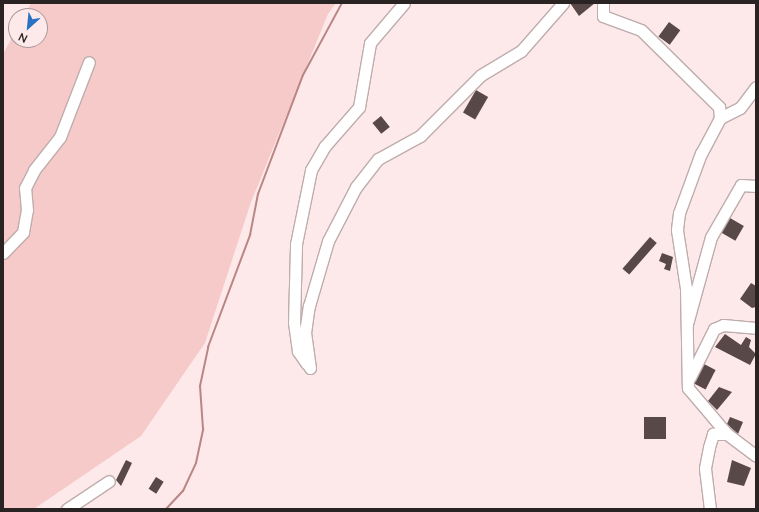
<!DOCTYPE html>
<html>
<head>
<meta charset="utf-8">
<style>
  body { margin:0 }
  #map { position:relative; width:759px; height:512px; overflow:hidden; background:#fde9e9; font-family:Lato,sans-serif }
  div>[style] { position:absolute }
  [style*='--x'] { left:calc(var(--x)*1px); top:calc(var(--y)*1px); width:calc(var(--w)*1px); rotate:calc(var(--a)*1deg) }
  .green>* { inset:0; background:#f7caca }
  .stream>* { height:2px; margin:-1px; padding:0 1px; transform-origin:1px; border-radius:1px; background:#ba8585 }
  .building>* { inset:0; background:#584848; transform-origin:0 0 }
  .roads { filter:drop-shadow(1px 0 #bfacac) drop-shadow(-1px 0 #bfacac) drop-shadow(0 1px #bfacac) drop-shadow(0 -1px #bfacac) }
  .minor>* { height:11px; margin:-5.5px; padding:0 5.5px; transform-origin:5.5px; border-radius:5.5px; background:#fff }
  span { translate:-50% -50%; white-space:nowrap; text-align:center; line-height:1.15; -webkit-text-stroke:4px #fde9e9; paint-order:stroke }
  .frame { position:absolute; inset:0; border:4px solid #2a2323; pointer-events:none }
  .north { position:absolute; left:8px; top:8px; width:40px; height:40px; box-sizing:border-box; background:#fde9e9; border:1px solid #a99a9a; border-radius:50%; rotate:207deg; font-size:11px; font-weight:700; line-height:16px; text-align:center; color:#2a2323 }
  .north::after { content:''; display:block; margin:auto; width:14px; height:18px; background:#2772c2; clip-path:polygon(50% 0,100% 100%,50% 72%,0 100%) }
</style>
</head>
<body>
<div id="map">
  <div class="green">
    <i style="clip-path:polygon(31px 3px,336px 3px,328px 14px,251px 202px,205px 343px,141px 436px,34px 509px,3px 509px,3px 54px,16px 30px,16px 40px,40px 40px,40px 16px,24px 16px)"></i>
  </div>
  <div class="stream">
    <i style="--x:166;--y:509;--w:25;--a:-47"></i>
    <i style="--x:183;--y:491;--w:31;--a:-65"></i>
    <i style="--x:196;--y:463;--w:35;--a:-78"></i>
    <i style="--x:203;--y:429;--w:43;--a:-94"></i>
    <i style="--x:200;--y:386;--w:40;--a:-78"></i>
    <i style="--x:208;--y:347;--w:120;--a:-69.4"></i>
    <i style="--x:250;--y:235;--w:42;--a:-79"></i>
    <i style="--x:258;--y:194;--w:127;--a:-69.3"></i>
    <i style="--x:303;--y:75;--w:82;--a:-61.6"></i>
  </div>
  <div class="building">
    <i style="clip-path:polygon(570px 3px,595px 3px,579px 16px)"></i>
    <i style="left:669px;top:22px;width:14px;height:18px;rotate:36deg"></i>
    <i style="left:476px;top:90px;width:14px;height:26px;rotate:30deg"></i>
    <i style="left:381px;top:116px;width:14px;height:11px;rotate:51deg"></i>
    <i style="left:730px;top:218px;width:16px;height:17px;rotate:30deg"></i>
    <i style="left:650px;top:237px;width:9px;height:42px;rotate:41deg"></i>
    <i style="clip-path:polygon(662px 253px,673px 257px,670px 271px,664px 269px,666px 264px,659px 261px)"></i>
    <i style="clip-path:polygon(751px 283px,756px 286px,756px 307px,752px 308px,740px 299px)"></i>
    <i style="clip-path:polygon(725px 334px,741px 345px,746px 337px,751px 340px,749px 347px,756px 354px,750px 365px,715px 347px)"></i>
    <i style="left:704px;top:364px;width:13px;height:22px;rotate:27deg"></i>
    <i style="clip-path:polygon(719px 387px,732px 392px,717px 410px,708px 401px)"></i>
    <i style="left:644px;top:417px;width:22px;height:22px"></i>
    <i style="clip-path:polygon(730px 417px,743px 422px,738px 434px,727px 424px)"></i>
    <i style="clip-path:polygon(126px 460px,132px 463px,121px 486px,116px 480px)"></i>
    <i style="clip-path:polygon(732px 460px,751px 468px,744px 486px,727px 482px)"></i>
    <i style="left:156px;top:477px;width:9px;height:14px;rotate:32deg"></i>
  </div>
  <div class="roads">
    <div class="minor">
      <i style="--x:603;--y:3;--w:13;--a:90"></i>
      <i style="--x:603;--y:16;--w:40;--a:20.2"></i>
      <i style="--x:641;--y:30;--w:110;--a:44.6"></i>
      <i style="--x:719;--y:107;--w:11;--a:85"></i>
      <i style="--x:720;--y:118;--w:40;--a:118"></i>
      <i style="--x:701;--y:153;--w:64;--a:110.1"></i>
      <i style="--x:679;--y:213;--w:17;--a:97"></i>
      <i style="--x:677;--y:230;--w:59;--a:81.2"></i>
      <i style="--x:686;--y:288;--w:100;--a:88.9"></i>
      <i style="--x:688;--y:388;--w:60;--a:49.7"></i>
      <i style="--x:727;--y:434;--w:36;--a:37"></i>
      <i style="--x:720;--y:118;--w:22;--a:-27"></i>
      <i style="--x:740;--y:108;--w:26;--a:-53"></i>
      <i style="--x:3;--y:253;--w:29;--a:-46"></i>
      <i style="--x:23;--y:232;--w:22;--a:-80"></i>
      <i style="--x:27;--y:210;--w:22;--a:-95"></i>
      <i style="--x:25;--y:188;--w:20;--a:-63"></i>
      <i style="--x:34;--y:170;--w:42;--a:-51.8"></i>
      <i style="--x:60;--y:137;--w:80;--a:-68.9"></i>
      <i style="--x:687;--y:324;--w:90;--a:-74.6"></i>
      <i style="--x:711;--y:237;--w:60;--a:-60"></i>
      <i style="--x:741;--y:185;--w:15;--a:4"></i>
      <i style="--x:307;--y:364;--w:16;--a:-125"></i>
      <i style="--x:298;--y:351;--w:28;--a:-98"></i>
      <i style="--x:294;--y:323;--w:79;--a:-88.5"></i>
      <i style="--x:296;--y:244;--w:76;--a:-78.5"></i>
      <i style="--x:311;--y:170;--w:28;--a:-60"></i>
      <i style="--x:325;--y:146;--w:52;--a:-48.9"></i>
      <i style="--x:359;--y:107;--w:65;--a:-80.2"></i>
      <i style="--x:370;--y:43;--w:52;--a:-49.6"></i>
      <i style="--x:310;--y:368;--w:35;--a:-98"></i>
      <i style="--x:305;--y:333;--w:27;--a:-82"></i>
      <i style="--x:309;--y:306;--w:68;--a:-73.7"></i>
      <i style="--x:328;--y:241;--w:61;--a:-62.6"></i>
      <i style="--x:356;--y:187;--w:36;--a:-52"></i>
      <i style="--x:378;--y:159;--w:48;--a:-28.7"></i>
      <i style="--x:420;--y:136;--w:86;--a:-45"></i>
      <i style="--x:481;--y:75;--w:47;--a:-31"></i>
      <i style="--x:521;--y:51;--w:64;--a:-48.8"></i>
      <i style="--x:690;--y:377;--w:54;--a:-63.4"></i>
      <i style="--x:714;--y:329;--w:10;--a:-24"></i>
      <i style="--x:723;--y:325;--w:33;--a:5"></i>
      <i style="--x:67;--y:509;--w:50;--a:-33.7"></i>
      <i style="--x:710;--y:509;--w:41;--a:-97"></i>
      <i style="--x:705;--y:468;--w:21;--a:-79"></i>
      <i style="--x:709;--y:447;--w:14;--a:-73"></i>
      <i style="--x:713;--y:434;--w:14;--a:0"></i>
    </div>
  </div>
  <div class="frame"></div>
  <div class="north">N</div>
</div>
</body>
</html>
